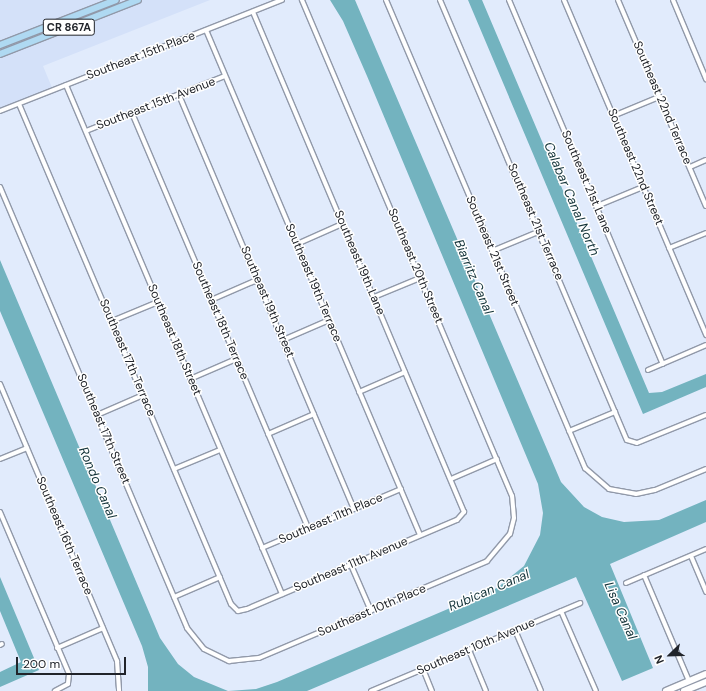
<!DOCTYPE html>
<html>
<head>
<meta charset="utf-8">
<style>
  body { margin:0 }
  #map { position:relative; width:706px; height:691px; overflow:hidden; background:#e1ebfc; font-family:"DM Sans",sans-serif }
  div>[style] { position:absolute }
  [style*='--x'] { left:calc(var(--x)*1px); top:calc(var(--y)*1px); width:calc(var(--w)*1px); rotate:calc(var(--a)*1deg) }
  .built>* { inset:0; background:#d4e1f9 }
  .water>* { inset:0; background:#73b3bf }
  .roads { filter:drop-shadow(1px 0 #9199a9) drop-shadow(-1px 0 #9199a9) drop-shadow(0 1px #9199a9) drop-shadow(0 -1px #9199a9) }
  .street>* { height:4px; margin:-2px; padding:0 2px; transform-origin:2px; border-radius:2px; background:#fff }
  .secondary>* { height:5.5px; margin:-2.75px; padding:0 2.75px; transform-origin:2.75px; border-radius:2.75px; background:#fff }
  .primary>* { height:6px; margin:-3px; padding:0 3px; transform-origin:3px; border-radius:3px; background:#afd9f2 }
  span { translate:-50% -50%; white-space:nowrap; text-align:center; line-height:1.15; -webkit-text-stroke:3px #fff; paint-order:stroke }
  .shield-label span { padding:1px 3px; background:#fff; border:1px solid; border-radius:3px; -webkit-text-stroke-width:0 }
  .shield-label { font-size:11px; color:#21242a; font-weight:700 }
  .street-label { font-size:12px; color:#21242a }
  .water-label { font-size:13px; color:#133339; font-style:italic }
  .north { position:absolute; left:650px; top:635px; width:40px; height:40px; -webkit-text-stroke:3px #fff; paint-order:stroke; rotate:247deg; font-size:11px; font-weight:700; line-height:16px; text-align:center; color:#21242a }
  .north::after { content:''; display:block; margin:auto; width:14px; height:18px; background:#21242a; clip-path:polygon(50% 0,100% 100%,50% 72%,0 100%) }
  .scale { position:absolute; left:16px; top:657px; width:110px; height:18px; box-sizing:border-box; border:2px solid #21242a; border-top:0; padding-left:5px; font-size:12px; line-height:14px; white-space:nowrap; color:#21242a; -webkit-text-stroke:3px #fff; paint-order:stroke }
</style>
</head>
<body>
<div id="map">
  <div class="built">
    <i style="clip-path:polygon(0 0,210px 0,43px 66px,53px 90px,0 111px)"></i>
  </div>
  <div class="water">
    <i style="clip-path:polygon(330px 0,355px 0,561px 482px,584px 507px,602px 517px,624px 522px,659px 520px,706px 500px,706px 522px,610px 564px,653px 668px,622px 681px,576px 577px,307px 691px,148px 691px,148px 667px,142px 646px,0 311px,0 260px,160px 638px,178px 664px,194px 677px,228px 691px,256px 689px,277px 682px,497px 588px,524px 566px,540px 535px,543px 513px,538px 484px,367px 76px,343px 21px)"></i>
    <i style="clip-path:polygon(468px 0,482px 0,649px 393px,662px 392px,706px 374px,706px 387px,643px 414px)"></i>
    <i style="clip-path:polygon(0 577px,39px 670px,0 687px,0 672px,21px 662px,0 611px)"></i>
  </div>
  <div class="roads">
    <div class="street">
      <i style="--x:386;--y:0;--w:509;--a:66.96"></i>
      <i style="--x:585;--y:468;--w:32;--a:41"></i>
      <i style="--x:609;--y:489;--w:27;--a:10"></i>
      <i style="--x:636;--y:494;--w:19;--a:-12"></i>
      <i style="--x:655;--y:490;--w:55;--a:-22.4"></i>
      <i style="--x:440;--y:0;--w:478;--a:67"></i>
      <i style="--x:627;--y:440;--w:10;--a:17"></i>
      <i style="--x:637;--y:443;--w:74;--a:-22.1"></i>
      <i style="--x:509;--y:0;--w:395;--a:67.1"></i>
      <i style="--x:564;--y:0;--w:364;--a:67"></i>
      <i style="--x:618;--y:0;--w:224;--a:66.9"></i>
      <i style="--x:673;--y:0;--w:86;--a:67.3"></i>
      <i style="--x:206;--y:30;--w:548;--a:67.03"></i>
      <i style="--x:66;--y:85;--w:553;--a:67.01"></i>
      <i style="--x:179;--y:95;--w:449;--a:67.1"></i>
      <i style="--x:19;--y:104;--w:543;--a:67.02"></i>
      <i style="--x:231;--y:604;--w:10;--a:45"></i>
      <i style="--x:238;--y:611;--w:9;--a:-13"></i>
      <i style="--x:247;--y:609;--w:228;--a:-23"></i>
      <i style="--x:457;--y:520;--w:11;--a:-49"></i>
      <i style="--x:464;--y:512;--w:543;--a:-112.88"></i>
      <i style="--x:0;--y:111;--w:303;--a:-21.5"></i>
      <i style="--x:132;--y:113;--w:451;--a:67"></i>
      <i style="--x:613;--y:116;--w:50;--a:-22.4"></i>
      <i style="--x:86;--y:131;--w:149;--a:-21.6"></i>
      <i style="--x:690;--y:167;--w:17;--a:-24"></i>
      <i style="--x:0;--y:187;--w:479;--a:67"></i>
      <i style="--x:187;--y:628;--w:27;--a:51"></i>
      <i style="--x:204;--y:649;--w:28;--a:26"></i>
      <i style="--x:229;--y:661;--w:30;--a:-6"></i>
      <i style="--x:259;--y:658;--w:248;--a:-23"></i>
      <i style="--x:487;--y:561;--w:35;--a:-50"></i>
      <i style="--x:510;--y:534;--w:16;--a:-76"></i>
      <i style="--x:514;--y:518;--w:22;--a:-95"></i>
      <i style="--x:512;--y:496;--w:539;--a:-112.95"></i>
      <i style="--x:597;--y:206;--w:50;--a:-22.4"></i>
      <i style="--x:297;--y:244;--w:49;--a:-24"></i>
      <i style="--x:669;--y:248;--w:40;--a:-22"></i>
      <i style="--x:492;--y:251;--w:50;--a:-22.4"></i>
      <i style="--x:374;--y:297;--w:50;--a:-22.4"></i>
      <i style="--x:211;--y:300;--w:50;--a:-23.5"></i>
      <i style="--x:112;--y:321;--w:50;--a:-22.4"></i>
      <i style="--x:283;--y:340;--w:50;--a:-23.5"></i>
      <i style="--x:648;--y:370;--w:63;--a:-23.3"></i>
      <i style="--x:190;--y:379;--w:50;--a:-23.5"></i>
      <i style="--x:0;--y:384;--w:301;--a:67.1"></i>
      <i style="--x:117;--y:661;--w:30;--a:86"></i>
      <i style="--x:359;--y:392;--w:50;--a:-23.5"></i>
      <i style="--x:97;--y:415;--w:50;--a:-23.5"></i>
      <i style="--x:569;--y:431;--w:50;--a:-22.4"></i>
      <i style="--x:268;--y:434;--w:50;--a:-23.5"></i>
      <i style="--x:0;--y:459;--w:29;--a:-22"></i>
      <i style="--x:174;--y:469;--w:50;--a:-22.4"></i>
      <i style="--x:451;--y:479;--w:50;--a:-23.5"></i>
      <i style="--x:0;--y:512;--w:176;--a:66.9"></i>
      <i style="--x:69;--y:674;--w:10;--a:96"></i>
      <i style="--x:68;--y:684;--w:15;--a:152"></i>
      <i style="--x:262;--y:548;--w:151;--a:-23"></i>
      <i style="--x:691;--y:556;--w:39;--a:67"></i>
      <i style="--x:351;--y:565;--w:50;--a:66.5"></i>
      <i style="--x:644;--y:575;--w:115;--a:67"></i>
      <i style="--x:626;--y:583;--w:87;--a:-23"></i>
      <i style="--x:174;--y:597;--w:50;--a:-23.5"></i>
      <i style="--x:561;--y:611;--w:87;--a:66.4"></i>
      <i style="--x:515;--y:630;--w:66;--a:66.9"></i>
      <i style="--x:0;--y:645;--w:2;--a:-27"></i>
      <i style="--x:57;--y:648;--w:50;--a:-23.5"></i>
      <i style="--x:469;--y:650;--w:44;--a:67.5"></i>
      <i style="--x:423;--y:669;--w:24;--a:68"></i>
      <i style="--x:371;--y:691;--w:227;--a:-22.8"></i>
    </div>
    <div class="secondary">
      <i style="--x:666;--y:691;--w:43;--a:-23"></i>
      <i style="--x:684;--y:691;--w:24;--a:-22"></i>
    </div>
    <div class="primary">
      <i style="--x:0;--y:45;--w:124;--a:-21.2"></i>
      <i style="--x:0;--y:54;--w:148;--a:-21.4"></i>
    </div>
  </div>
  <div class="shield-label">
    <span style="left:69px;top:27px">CR 867A</span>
  </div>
  <div class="street-label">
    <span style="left:141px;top:56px;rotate:-21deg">Southeast 15th Place</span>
    <span style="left:662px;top:103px;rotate:67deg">Southeast 22nd Terrace</span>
    <span style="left:156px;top:104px;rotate:-21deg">Southeast 15th Avenue</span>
    <span style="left:635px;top:167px;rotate:67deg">Southeast 22nd Street</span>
    <span style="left:586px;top:182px;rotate:67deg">Southeast 21st Lane</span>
    <span style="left:535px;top:222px;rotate:67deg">Southeast 21st Terrace</span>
    <span style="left:492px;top:251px;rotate:67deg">Southeast 21st Street</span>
    <span style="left:359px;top:263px;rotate:67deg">Southeast 19th Lane</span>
    <span style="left:415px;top:266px;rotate:67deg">Southeast 20th Street</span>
    <span style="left:313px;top:283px;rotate:67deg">Southeast 19th Terrace</span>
    <span style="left:267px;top:302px;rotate:67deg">Southeast 19th Street</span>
    <span style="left:220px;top:321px;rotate:67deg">Southeast 18th Terrace</span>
    <span style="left:174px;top:340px;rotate:67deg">Southeast 18th Street</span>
    <span style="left:127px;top:358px;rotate:67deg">Southeast 17th Terrace</span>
    <span style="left:103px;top:429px;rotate:67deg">Southeast 17th Street</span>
    <span style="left:331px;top:519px;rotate:-23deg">Southeast 11th Place</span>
    <span style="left:64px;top:536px;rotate:67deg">Southeast 16th Terrace</span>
    <span style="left:351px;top:565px;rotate:-23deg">Southeast 11th Avenue</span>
    <span style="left:372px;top:611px;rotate:-23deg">Southeast 10th Place</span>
    <span style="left:476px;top:647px;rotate:-23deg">Southeast 10th Avenue</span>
  </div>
  <div class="water-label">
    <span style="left:571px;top:199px;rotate:67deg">Calabar Canal North</span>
    <span style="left:473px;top:277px;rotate:67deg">Biarritz Canal</span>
    <span style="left:97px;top:483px;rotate:67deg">Rondo Canal</span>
    <span style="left:489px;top:591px;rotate:-23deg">Rubican Canal</span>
    <span style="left:620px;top:611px;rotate:66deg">Lisa Canal</span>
  </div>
  <div class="north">N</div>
  <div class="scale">200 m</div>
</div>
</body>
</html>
